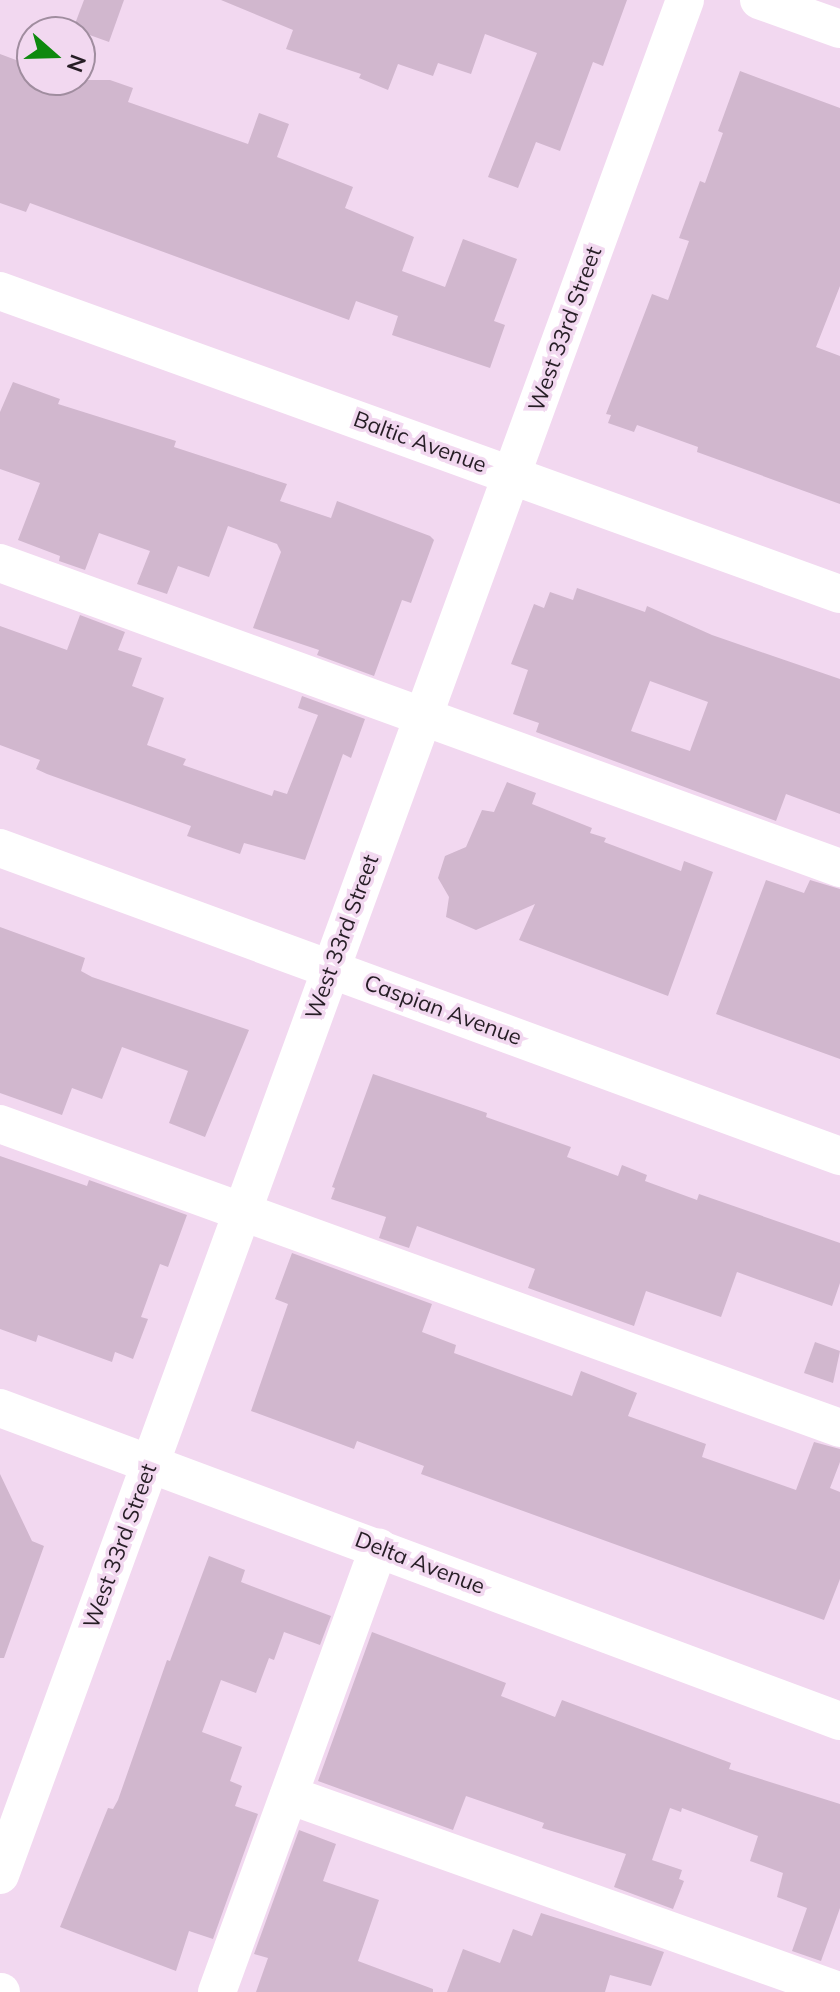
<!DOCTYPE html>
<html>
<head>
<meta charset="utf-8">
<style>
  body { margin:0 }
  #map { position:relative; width:840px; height:1992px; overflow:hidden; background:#f2d8f0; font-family:Mulish,sans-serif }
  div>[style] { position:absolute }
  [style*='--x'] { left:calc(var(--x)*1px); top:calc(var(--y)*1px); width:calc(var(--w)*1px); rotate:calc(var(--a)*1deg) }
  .building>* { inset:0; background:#d1b7ce }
  .minor>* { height:38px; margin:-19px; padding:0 19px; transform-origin:19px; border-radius:19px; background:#fff }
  span { translate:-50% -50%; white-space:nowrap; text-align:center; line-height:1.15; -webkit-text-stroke:7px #f2d8f0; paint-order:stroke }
  .street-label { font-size:22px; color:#261d25 }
  .north { position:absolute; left:16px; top:16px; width:80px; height:80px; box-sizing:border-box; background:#f2d8f0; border:2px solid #a08d9f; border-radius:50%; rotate:110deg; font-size:22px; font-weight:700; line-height:32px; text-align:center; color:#261d25 }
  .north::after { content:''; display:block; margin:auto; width:28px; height:36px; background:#0e890e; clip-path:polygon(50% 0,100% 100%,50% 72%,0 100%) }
</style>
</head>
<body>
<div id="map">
  <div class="building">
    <i style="clip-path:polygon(84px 0,124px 0,109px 42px,73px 29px)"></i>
    <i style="clip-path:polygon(221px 0,627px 0,603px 66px,593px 62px,560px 151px,536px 142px,518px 188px,488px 177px,537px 53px,485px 34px,471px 74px,438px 63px,433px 76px,398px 64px,388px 90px,359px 78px,361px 74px,286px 49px,293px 30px)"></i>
    <i style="clip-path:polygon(0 54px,32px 66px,32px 80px,110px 80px,133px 88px,128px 102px,248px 144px,259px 113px,289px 124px,277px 157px,353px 187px,345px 208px,414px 237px,402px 271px,445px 287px,463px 239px,517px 259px,494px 321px,505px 325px,490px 368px,392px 335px,398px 316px,356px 301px,349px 320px,30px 203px,26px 212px,0 203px)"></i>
    <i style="clip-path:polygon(740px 71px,840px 108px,840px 286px,816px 347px,840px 356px,840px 504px,697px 452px,698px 447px,637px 425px,634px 432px,608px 423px,611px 415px,606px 414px,652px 294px,668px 300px,689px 241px,679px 238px,700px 181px,705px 183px,723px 133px,718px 131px)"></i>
    <i style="clip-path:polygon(13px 382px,60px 399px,58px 404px,176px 441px,174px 447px,287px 484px,280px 501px,331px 518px,337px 501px,430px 536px,434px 540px,411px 603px,402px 600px,374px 676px,317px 655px,319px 650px,253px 628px,281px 552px,277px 544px,228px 526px,209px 577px,178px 566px,167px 594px,137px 584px,150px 551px,99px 533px,85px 570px,59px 561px,60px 556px,18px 540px,40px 483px,0 469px,0 412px)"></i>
    <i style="clip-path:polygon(evenodd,577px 588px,645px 612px,647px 606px,712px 635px,840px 679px,840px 814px,786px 794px,776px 821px,536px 732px,539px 723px,513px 714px,528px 670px,511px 664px,534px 604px,544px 608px,550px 592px,573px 600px,577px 588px,650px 681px,708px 702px,690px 751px,631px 731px,650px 681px)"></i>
    <i style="clip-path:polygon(80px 615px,125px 632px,118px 650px,142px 658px,132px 686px,164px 698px,147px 745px,186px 759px,183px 765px,272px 796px,274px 790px,287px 794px,318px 715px,298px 708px,302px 696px,365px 719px,351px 758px,343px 754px,305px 860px,244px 843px,240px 854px,187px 836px,191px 826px,47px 774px,36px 769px,40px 760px,0 745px,0 626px,67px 650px)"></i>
    <i style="clip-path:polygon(507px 782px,536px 793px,532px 804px,592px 828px,590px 833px,606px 838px,604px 842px,681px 871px,684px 861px,713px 872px,668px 996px,519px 940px,535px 904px,476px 930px,446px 917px,449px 897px,438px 878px,445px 856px,466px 847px,482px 810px,494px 812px)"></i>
    <i style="clip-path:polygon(766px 880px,804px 893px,810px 880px,840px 889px,840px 1059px,716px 1014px)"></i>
    <i style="clip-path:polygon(0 927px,85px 958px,81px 971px,92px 977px,249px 1030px,205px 1137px,169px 1123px,188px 1071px,122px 1047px,102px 1099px,72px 1088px,62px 1115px,0 1093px)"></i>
    <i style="clip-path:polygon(373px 1074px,487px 1113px,486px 1117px,571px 1147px,567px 1157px,618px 1176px,622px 1165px,647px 1175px,645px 1181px,697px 1200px,699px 1194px,840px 1243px,840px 1283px,832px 1306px,737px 1272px,721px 1317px,646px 1291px,634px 1326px,528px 1288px,535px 1269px,417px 1226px,409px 1248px,379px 1238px,386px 1217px,331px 1199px,335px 1188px,332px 1187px)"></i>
    <i style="clip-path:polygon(0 1156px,87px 1186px,89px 1180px,187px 1215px,168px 1267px,160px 1264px,141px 1317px,148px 1319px,133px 1359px,115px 1352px,112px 1362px,38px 1335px,36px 1342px,0 1329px)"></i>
    <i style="clip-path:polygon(292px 1253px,432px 1304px,422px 1332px,456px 1345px,454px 1353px,572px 1396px,581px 1371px,637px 1393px,628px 1416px,706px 1444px,702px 1457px,796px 1490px,814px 1442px,840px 1449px,840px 1462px,830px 1488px,840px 1492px,840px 1579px,824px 1620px,421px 1474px,424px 1466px,416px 1463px,357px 1441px,354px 1449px,251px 1411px,288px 1304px,275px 1299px)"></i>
    <i style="clip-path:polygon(815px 1342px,840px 1351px,833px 1383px,804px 1373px)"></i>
    <i style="clip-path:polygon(0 1474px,32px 1541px,44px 1546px,4px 1658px,0 1658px)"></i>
    <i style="clip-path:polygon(209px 1556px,245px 1570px,241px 1582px,331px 1616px,320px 1645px,284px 1632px,274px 1660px,269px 1658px,256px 1693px,221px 1680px,202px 1732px,242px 1747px,230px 1781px,242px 1786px,235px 1806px,258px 1814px,213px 1939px,189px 1931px,176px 1971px,60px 1927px,108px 1808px,113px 1809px,118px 1800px,167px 1660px,170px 1661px)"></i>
    <i style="clip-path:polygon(372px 1632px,506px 1683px,501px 1696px,555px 1717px,562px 1700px,731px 1763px,729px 1769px,840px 1804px,840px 1908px,821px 1961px,792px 1951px,807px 1908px,777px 1897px,783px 1873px,750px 1861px,758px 1836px,682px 1808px,681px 1812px,670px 1808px,652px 1860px,682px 1870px,679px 1879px,684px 1881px,673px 1909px,614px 1887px,626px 1854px,542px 1828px,544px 1823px,466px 1796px,453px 1830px,318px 1781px)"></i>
    <i style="clip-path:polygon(299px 1830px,336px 1844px,323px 1881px,379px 1900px,358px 1961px,433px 1989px,433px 1992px,256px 1992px,268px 1958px,254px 1954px)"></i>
    <i style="clip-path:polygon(541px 1913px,664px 1952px,651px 1986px,610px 1975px,605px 1992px,447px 1992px,463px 1949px,500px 1963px,513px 1929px,532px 1936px)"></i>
  </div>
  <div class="minor">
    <i style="--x:759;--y:0;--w:86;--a:19.7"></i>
    <i style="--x:0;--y:291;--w:893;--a:19.84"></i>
    <i style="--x:0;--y:563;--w:894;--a:19.96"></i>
    <i style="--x:0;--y:848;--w:895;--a:20.14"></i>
    <i style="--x:0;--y:1124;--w:893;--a:19.9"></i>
    <i style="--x:0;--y:1408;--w:896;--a:20.44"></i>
    <i style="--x:289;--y:1795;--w:584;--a:19.61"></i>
    <i style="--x:0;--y:1875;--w:1996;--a:-69.93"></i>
    <i style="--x:0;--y:1992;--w:1;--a:0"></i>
    <i style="--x:217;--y:1992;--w:473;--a:-70"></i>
  </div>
  <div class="street-label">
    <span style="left:565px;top:329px;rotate:-70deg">West 33rd Street</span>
    <span style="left:420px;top:442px;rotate:20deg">Baltic Avenue</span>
    <span style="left:342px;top:937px;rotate:-70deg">West 33rd Street</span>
    <span style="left:443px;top:1010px;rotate:20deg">Caspian Avenue</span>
    <span style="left:120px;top:1546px;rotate:-70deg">West 33rd Street</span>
    <span style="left:420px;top:1563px;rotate:21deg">Delta Avenue</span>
  </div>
  <div class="north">N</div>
</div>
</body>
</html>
